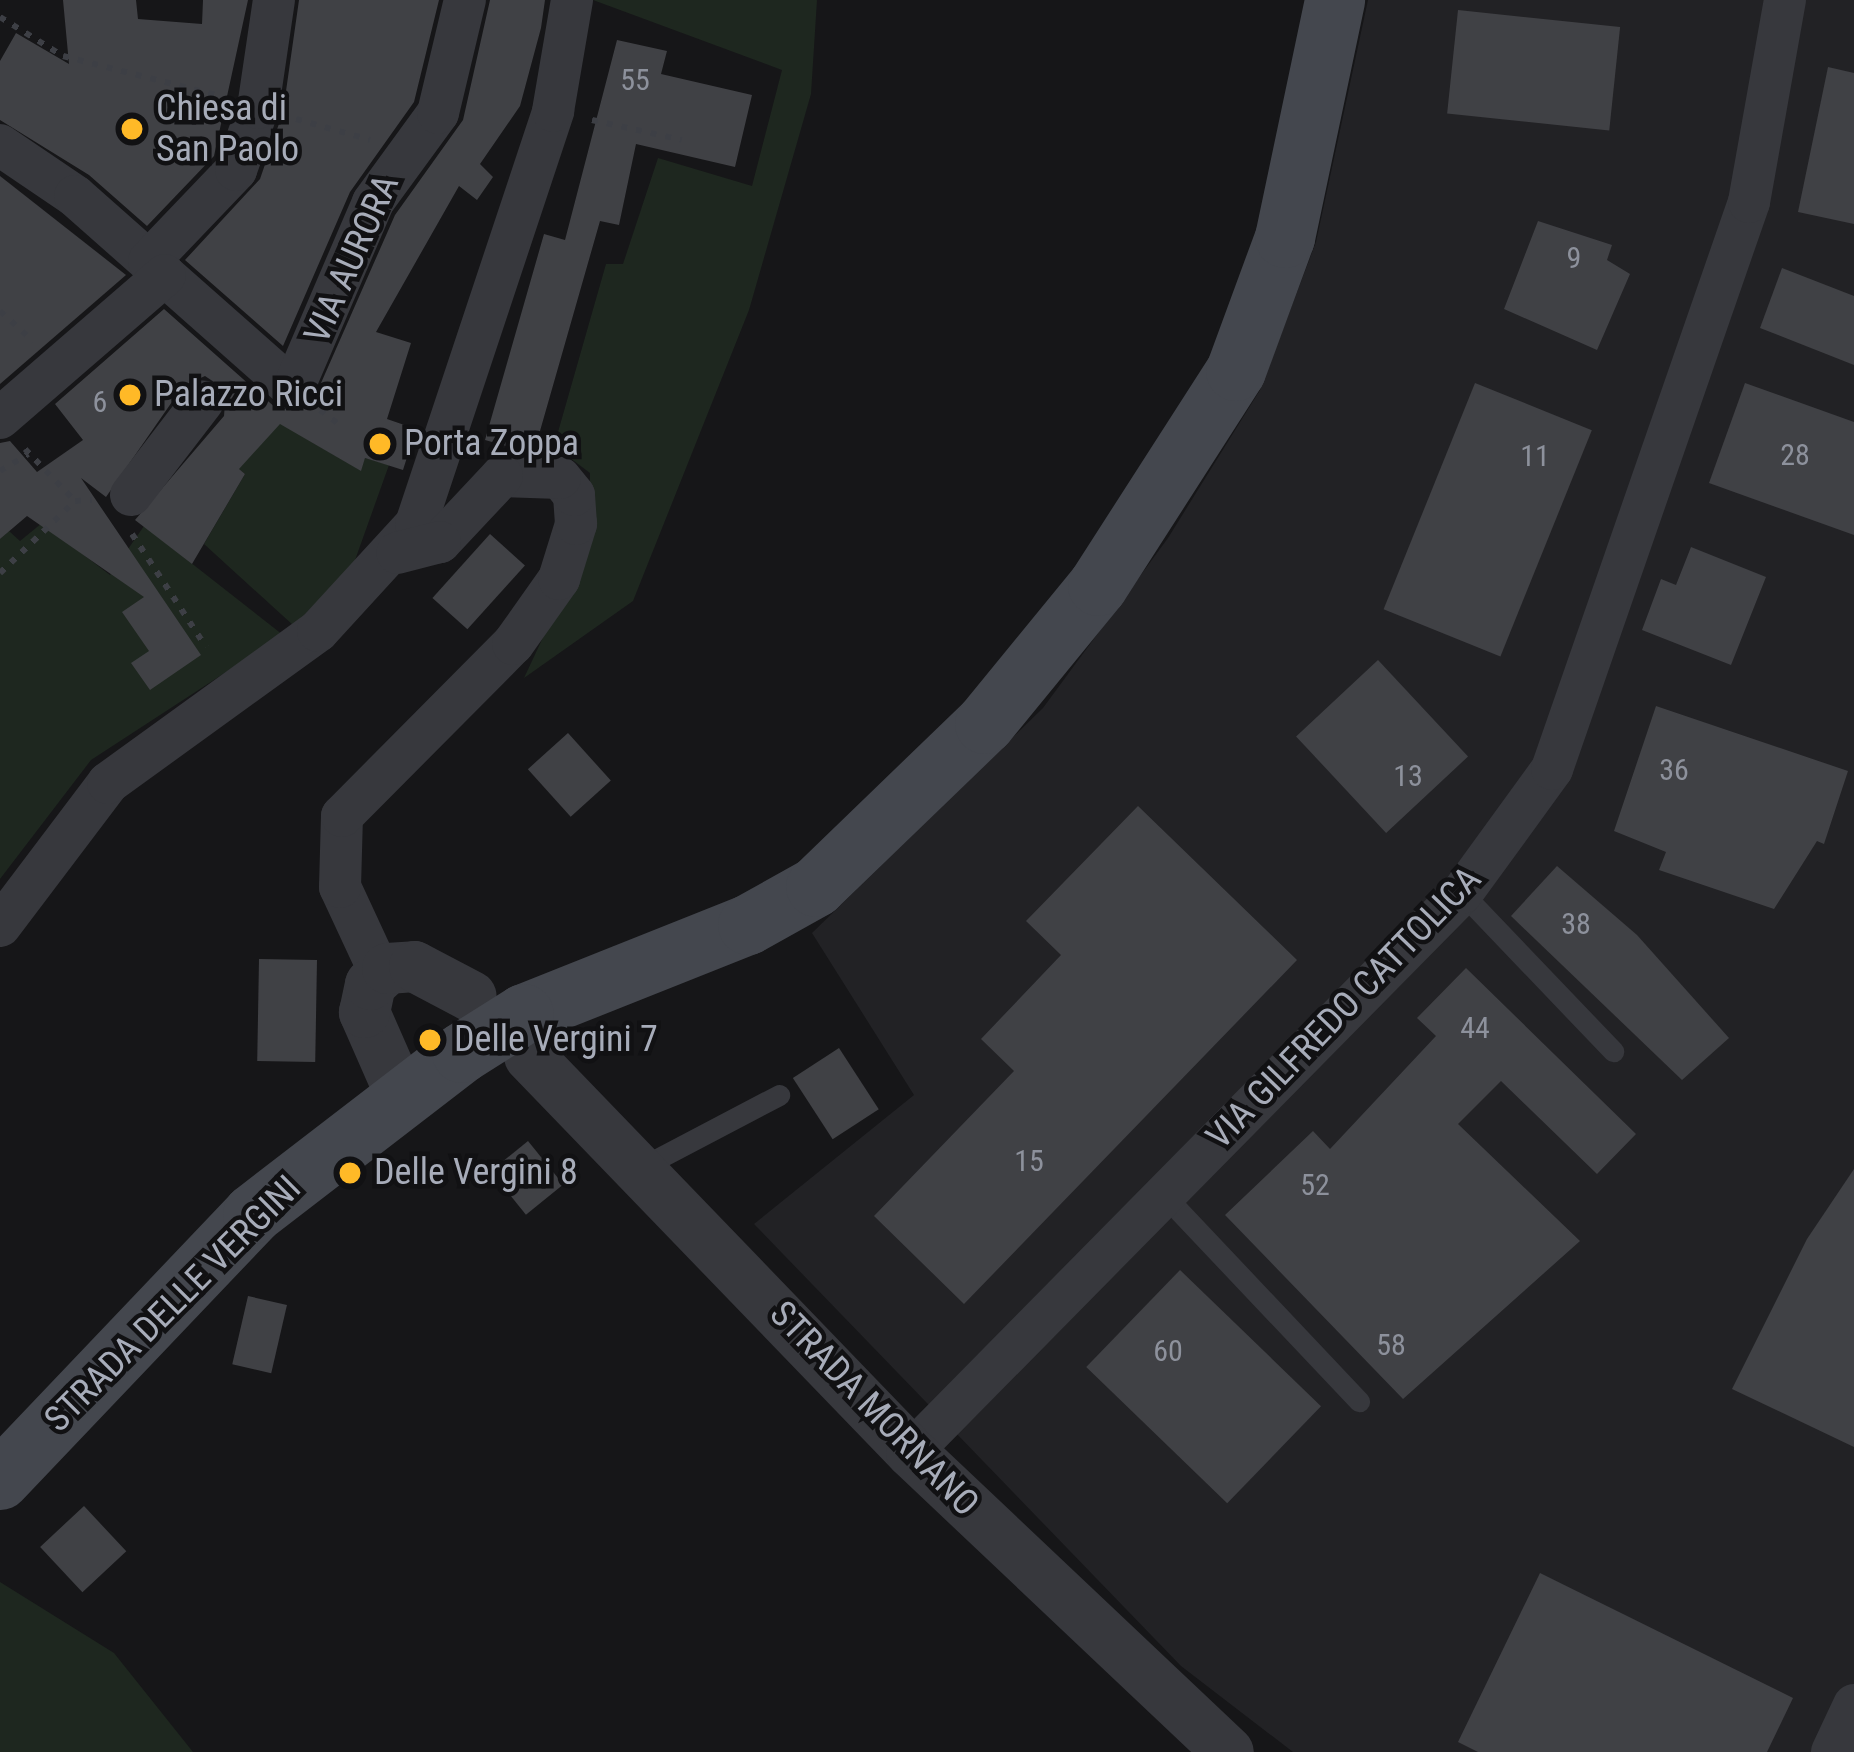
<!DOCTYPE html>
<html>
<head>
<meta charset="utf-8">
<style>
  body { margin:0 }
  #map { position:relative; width:1854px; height:1752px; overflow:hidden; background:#161618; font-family:"Roboto Condensed",sans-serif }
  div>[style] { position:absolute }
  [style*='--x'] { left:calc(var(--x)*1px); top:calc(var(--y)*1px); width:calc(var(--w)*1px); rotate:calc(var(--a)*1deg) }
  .built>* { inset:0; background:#222225 }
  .green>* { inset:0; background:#1e271f }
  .building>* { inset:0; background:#404145; transform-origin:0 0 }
  .path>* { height:6px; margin-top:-3px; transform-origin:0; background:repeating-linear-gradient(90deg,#3d3f45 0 6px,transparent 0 15px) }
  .service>* { height:21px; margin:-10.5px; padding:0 10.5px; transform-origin:10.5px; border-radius:10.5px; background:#37383d }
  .minor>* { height:42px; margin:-21px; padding:0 21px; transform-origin:21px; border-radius:21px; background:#37383d }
  .tertiary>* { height:51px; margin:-25.5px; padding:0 25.5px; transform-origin:25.5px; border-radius:25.5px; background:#37383d }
  .secondary>* { height:60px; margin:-30px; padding:0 30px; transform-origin:30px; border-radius:30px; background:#44474e }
  .secondary-bridge>* { height:60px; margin:-30px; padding:0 30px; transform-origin:30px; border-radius:30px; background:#44474e }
  .dots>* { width:33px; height:33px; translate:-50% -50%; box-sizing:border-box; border:6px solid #111113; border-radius:50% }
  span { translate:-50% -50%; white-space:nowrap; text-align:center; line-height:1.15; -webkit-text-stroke:9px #111113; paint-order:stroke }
  .number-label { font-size:30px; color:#8d919c }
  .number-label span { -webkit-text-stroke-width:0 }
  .poi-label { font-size:36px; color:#a7acb9 }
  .left { translate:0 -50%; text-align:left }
  .street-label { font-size:36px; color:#a7acb9 }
</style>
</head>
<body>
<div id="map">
  <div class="built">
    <i style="clip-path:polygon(1368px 0,1854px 0,1854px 1752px,1293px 1752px,1181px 1666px,754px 1224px,914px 1095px,812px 933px,1043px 708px,1168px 538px,1260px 390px,1316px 242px)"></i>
  </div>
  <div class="green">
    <i style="clip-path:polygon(593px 0,817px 0,811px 94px,749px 310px,633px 601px,524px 678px,590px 537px,590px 473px,554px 446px,606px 264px,623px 264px,658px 158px,752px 186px,782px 70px)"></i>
    <i style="clip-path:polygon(290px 413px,309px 422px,305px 438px,360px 470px,365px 458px,389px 465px,354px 563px,294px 626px,204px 544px,245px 474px,231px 463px)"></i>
    <i style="clip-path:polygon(42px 523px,110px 575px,144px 526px,283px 635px,91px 760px,0 879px,0 539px,9px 531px,20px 541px)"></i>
    <i style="clip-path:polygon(0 1582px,114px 1653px,193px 1752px,0 1752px)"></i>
  </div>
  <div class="building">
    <i style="clip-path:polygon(63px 0,136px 0,138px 19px,202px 24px,203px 0,248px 0,214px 156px,147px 226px,89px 175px,0 120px,0 61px,16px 33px,69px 64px)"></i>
    <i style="clip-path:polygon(299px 0,439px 0,414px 102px,350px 192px,283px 346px,185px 260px,260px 179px,283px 112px)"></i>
    <i style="clip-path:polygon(490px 0,545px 0,541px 28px,520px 106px,480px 164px,493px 177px,477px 200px,459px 186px,376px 332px,411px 343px,387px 419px,416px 429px,403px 470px,365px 458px,361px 471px,280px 424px,239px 469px,245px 474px,192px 564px,135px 520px,224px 416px,226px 390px,205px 376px,183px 386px,106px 497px,81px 478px,201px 655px,150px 690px,131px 663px,149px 651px,122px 612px,144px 597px,27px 516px,0 539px,0 443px,10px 441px,37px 472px,83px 440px,55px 404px,164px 309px,277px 409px,310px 408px,395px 215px,463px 120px)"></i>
    <i style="left:1458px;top:10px;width:163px;height:104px;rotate:6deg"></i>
    <i style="clip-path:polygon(617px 40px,667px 51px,661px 74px,752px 95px,735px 167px,636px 144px,619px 225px,600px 221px,534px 452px,525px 451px,485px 440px,544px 234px,565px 240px)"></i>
    <i style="clip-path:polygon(1828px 67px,1854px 73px,1854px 224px,1798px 212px)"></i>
    <i style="clip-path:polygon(0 176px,126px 275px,0 384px)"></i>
    <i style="clip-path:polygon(1538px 221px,1612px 245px,1607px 260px,1630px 274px,1597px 350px,1504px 309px)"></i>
    <i style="clip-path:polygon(1782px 268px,1854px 296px,1854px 365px,1760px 328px)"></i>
    <i style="left:1475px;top:383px;width:126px;height:244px;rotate:22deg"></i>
    <i style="clip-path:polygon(1745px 383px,1854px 422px,1854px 535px,1709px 483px)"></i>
    <i style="left:490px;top:534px;width:47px;height:86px;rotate:42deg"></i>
    <i style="clip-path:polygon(1691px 547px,1766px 577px,1731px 665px,1642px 630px,1661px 579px,1676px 585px)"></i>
    <i style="left:1378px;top:660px;width:132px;height:112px;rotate:47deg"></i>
    <i style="clip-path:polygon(1656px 706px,1848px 771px,1824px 844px,1817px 841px,1774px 909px,1659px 870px,1666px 852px,1614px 831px)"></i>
    <i style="left:568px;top:733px;width:64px;height:54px;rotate:48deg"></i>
    <i style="clip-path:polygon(1138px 806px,1297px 960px,964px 1304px,874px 1216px,1014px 1071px,981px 1039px,1061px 955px,1026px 921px)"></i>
    <i style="clip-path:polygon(1557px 866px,1637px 935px,1729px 1038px,1682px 1080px,1511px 916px)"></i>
    <i style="left:259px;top:959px;width:58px;height:102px;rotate:1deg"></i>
    <i style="clip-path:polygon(1466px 968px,1636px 1134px,1597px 1174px,1501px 1081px,1458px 1124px,1580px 1241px,1403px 1399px,1225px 1215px,1313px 1131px,1330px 1149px,1436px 1036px,1417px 1018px)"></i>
    <i style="left:839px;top:1048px;width:73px;height:55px;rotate:57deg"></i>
    <i style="left:528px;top:1141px;width:56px;height:48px;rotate:51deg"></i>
    <i style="clip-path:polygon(1854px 1169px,1854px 1447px,1732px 1389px,1807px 1239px)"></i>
    <i style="left:1180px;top:1270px;width:196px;height:135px;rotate:44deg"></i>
    <i style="left:248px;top:1296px;width:40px;height:70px;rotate:13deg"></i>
    <i style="left:84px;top:1506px;width:62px;height:60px;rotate:47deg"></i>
    <i style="clip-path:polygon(1540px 1573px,1793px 1698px,1767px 1752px,1478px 1752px,1458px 1742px)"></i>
  </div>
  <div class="path">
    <i style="--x:0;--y:17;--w:74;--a:31.8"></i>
    <i style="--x:63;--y:56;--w:162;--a:14.3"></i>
    <i style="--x:296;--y:119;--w:77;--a:15.8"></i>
    <i style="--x:592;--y:120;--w:92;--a:12.5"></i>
    <i style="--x:0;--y:311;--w:45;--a:42.3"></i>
    <i style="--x:320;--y:410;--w:26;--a:37"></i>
    <i style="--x:25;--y:449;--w:72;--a:46.1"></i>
    <i style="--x:75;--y:501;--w:17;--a:-3"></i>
    <i style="--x:0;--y:471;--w:33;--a:-31"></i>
    <i style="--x:132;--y:534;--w:135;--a:56.8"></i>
    <i style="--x:0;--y:573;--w:104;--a:-43.8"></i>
  </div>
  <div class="service">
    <i style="--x:1462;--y:893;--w:219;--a:46.3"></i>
    <i style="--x:642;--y:1167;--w:155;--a:-27.7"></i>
    <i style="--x:1164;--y:1195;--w:284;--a:46.6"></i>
  </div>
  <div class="minor">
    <i style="--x:0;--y:145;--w:91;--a:34.2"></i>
    <i style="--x:75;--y:196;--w:291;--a:41.5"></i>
    <i style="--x:293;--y:389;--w:203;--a:-66.8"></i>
    <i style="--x:373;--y:202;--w:110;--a:-53.9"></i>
    <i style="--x:438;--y:113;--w:116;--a:-76.6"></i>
    <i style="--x:149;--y:261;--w:126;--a:-46.3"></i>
    <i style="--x:236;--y:170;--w:66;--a:-70.5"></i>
    <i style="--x:258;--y:108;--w:109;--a:-81.6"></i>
    <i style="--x:0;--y:418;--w:218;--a:-40.9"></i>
    <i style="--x:131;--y:495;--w:118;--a:-52.5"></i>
    <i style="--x:0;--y:926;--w:179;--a:-52.9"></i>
    <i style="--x:108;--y:783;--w:259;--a:-35.9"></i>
    <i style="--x:318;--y:631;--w:145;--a:-47.5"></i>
    <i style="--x:416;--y:524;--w:435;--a:-71.6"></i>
    <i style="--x:553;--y:111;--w:113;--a:-80.3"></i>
    <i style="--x:380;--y:973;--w:95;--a:-114.9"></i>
    <i style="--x:340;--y:887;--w:71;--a:-88.4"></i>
    <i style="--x:342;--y:816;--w:243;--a:-45.2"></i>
    <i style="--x:513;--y:644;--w:80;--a:-54.7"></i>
    <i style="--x:559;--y:579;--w:58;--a:-72.8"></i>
    <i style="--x:576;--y:524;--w:29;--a:-94"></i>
    <i style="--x:574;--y:495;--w:22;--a:-129"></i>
    <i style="--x:560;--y:478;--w:58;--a:-178"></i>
    <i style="--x:502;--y:476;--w:91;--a:133.2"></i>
    <i style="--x:440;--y:542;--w:44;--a:165.7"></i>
    <i style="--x:911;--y:1452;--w:785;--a:-45.41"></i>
    <i style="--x:1462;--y:893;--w:153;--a:-54"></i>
    <i style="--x:1552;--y:769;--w:600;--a:-70.84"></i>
    <i style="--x:1749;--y:202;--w:205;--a:-79.9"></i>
    <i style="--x:1832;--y:1752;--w:52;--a:-64.9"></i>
  </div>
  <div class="tertiary">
    <i style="--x:529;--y:1056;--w:550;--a:46.03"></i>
    <i style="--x:911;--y:1452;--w:436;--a:43.4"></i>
    <i style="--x:400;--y:1094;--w:90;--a:-113.7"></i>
    <i style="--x:364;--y:1012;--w:29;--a:-78"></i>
    <i style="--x:370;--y:984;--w:23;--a:-43"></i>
    <i style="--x:387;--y:968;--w:27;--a:-4"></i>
    <i style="--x:414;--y:966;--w:64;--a:27.8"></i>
  </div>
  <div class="secondary">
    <i style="--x:524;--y:1014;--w:241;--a:-21.7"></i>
    <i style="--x:748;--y:925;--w:78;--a:-29.2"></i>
    <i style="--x:816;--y:887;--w:235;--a:-44"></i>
    <i style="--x:985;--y:724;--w:178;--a:-50.7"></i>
    <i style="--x:1098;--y:586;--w:255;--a:-57.3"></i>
    <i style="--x:1236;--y:371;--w:142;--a:-69.8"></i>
    <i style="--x:1285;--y:238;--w:243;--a:-78.1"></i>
    <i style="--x:0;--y:1480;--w:367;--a:-46.4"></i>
    <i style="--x:253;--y:1214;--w:264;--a:-37.6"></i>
  </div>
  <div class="secondary-bridge">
    <i style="--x:462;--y:1053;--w:73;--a:-32.2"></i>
  </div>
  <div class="dots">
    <i style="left:132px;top:129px;background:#ffb927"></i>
    <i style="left:130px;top:395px;background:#ffb927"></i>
    <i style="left:380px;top:444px;background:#ffb927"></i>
    <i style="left:430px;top:1040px;background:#ffb927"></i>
    <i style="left:350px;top:1173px;background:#ffb927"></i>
  </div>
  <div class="number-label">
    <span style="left:635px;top:80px">55</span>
    <span style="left:1574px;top:258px">9</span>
    <span style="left:100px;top:402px">6</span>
    <span style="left:1795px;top:455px">28</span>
    <span style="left:1535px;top:456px">11</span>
    <span style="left:1674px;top:770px">36</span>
    <span style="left:1408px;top:776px">13</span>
    <span style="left:1576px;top:924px">38</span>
    <span style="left:1475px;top:1028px">44</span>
    <span style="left:1029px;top:1161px">15</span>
    <span style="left:1315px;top:1185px">52</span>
    <span style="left:1391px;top:1345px">58</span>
    <span style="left:1168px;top:1351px">60</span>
  </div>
  <div class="poi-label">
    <span class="left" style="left:156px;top:129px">Chiesa di<br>San Paolo</span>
    <span class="left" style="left:154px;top:395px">Palazzo Ricci</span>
    <span class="left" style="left:404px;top:444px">Porta Zoppa</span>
    <span class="left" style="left:454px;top:1040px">Delle Vergini 7</span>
    <span class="left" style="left:374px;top:1173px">Delle Vergini 8</span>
  </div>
  <div class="street-label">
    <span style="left:352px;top:259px;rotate:-66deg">VIA AURORA</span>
    <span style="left:1344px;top:1008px;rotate:-46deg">VIA GILFREDO CATTOLICA</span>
    <span style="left:173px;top:1304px;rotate:-45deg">STRADA DELLE VERGINI</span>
    <span style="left:874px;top:1409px;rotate:46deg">STRADA MORNANO</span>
  </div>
</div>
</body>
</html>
